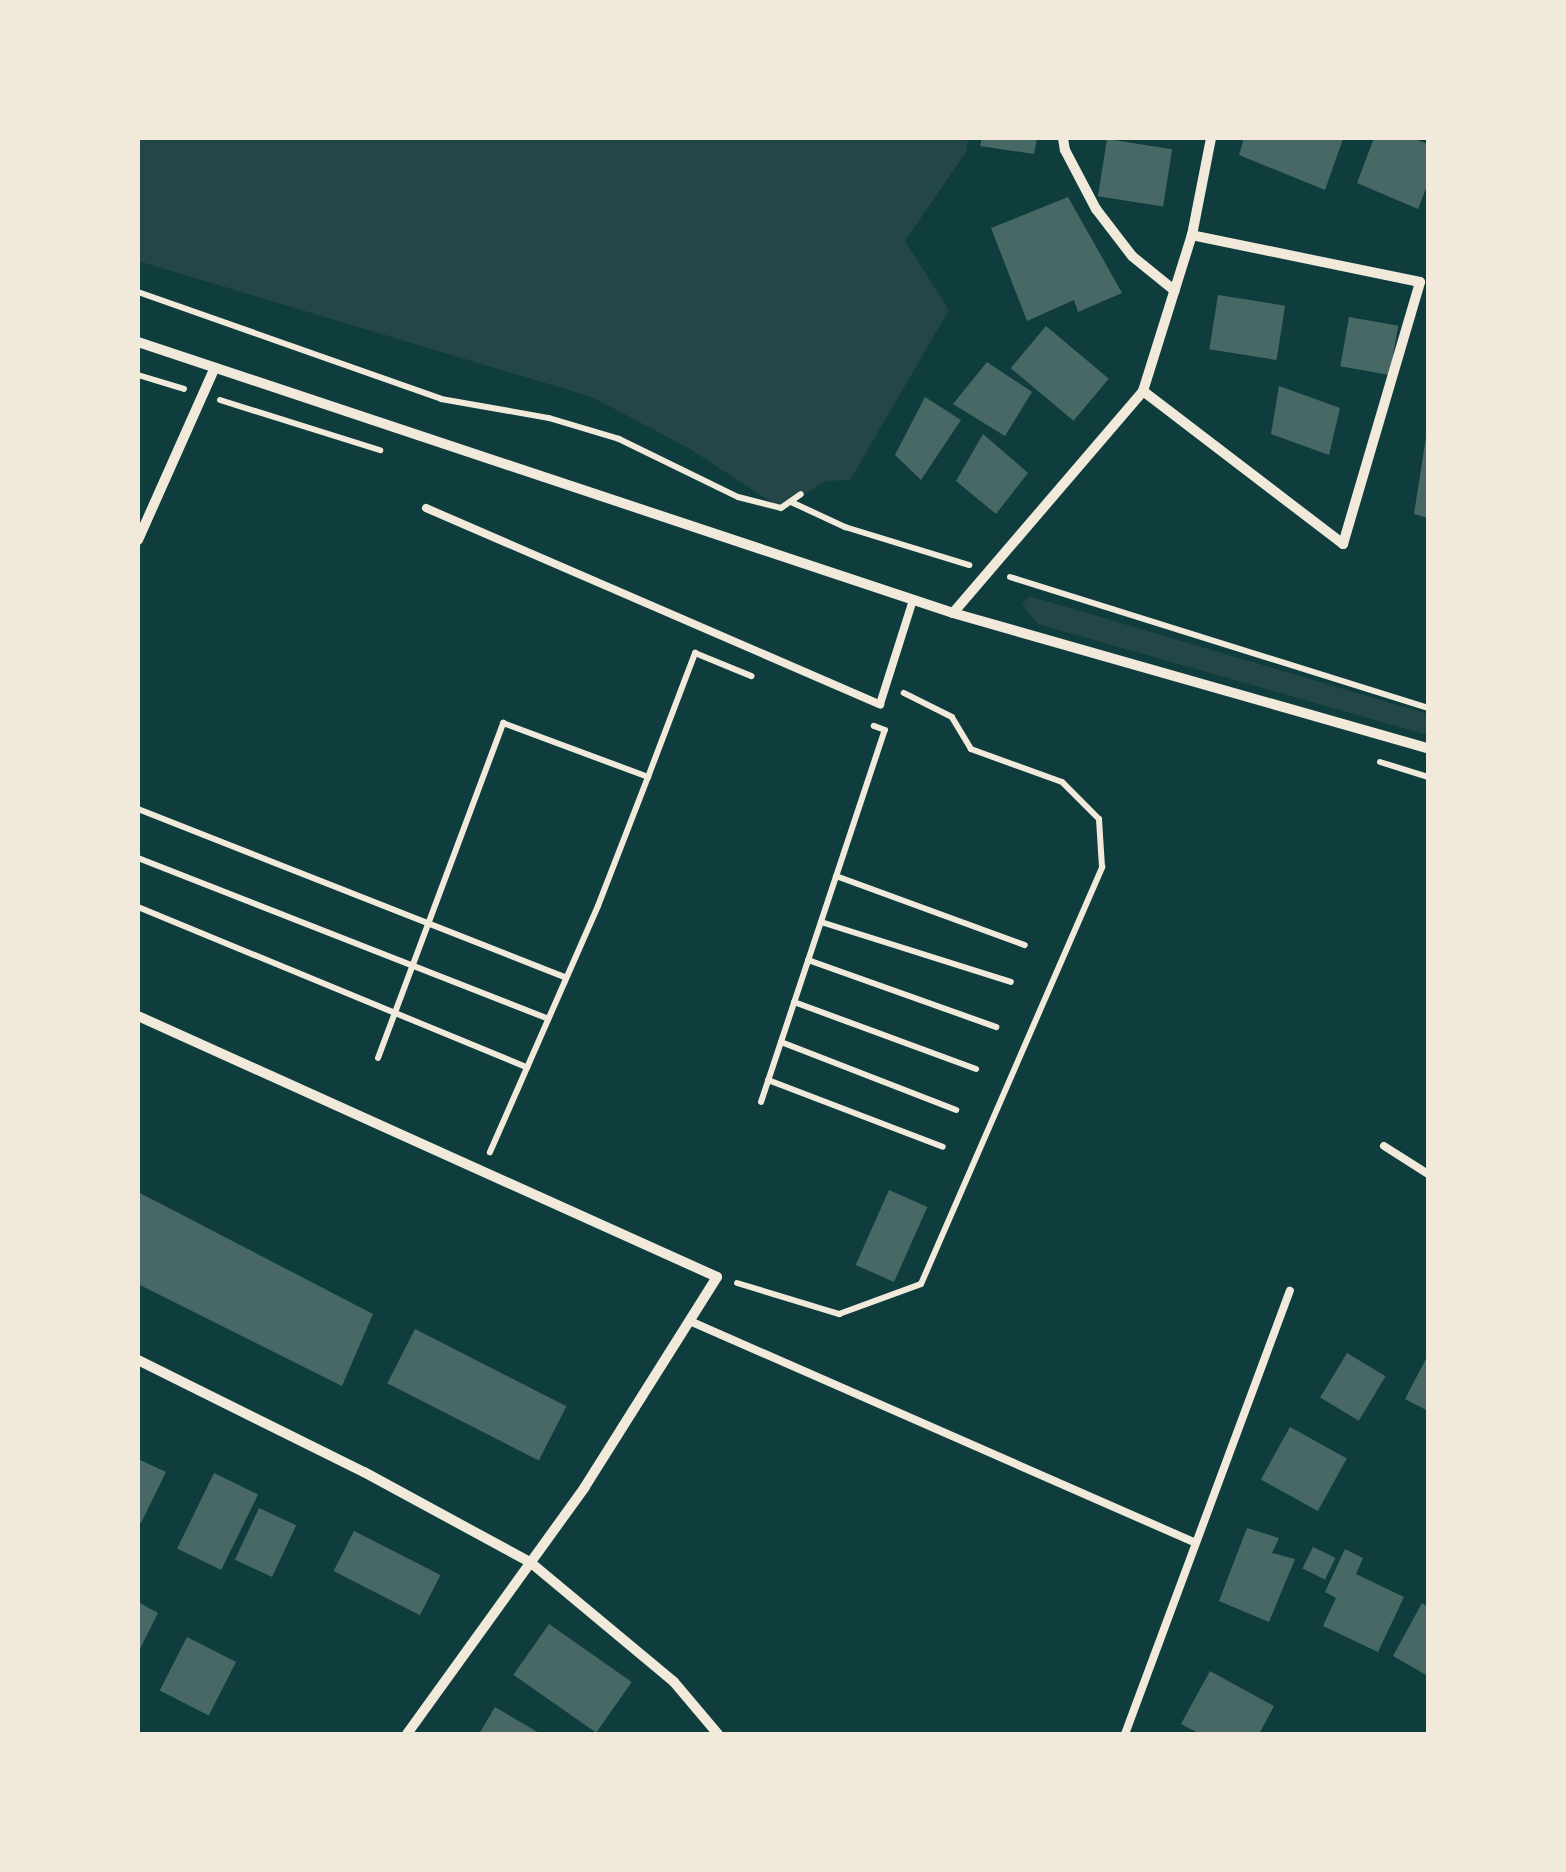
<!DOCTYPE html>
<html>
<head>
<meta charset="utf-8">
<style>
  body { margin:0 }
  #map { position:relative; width:1566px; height:1872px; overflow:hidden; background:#0f3d3e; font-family:"DM Sans",sans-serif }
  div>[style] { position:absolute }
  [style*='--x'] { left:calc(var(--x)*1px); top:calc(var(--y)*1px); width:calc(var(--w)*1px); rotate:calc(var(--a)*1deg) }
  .green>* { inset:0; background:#244646 }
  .building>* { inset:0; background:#486865; transform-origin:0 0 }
  .path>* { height:6px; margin:-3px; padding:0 3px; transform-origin:3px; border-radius:3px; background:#f1e9da }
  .service>* { height:8px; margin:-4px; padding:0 4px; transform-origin:4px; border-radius:4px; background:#f1e9da }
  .minor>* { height:10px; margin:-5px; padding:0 5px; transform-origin:5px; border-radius:5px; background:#f1e9da }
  span { translate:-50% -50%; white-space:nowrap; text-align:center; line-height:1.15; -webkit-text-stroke:8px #f1e9da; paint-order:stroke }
  .frame { position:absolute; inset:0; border:140px solid #f1e9da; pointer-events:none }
</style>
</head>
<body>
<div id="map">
  <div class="green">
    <i style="clip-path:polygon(138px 138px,968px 138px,966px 152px,905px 241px,949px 310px,850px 480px,826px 481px,781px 508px,690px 449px,592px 397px,138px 261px)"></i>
    <i style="clip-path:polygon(1029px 596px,1428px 714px,1428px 735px,1038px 624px,1022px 605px)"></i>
  </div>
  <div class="building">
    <i style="clip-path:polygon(982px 138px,1037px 138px,1034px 154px,980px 146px)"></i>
    <i style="clip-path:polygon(1244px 138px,1340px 138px,1343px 139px,1325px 190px,1239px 155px)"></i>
    <i style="clip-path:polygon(1374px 138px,1412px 138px,1428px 144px,1428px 183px,1418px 209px,1357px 183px)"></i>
    <i style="left:1107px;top:139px;width:66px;height:58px;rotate:9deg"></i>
    <i style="clip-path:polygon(1068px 197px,1122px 293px,1078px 312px,1074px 300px,1027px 321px,991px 228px)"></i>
    <i style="left:1218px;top:295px;width:68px;height:55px;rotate:9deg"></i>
    <i style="left:1349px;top:317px;width:50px;height:50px;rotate:10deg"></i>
    <i style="left:1046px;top:326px;width:82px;height:55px;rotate:40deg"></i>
    <i style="clip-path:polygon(987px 362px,1032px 392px,1005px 436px,953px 404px)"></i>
    <i style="clip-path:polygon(1279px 386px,1340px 408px,1329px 455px,1271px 434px)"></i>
    <i style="clip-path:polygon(925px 397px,961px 420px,921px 480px,895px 455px)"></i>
    <i style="clip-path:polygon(983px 434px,1028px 473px,996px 514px,956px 481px)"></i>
    <i style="clip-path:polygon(1426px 437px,1428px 437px,1428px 518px,1414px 514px)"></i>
    <i style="left:889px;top:1190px;width:42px;height:82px;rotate:24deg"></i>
    <i style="clip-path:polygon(138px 1192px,373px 1314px,342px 1386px,138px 1284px)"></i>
    <i style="left:415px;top:1329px;width:170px;height:61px;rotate:27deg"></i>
    <i style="left:1347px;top:1353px;width:45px;height:52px;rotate:31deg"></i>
    <i style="clip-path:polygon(1428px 1355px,1428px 1411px,1405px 1399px)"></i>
    <i style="left:1290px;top:1427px;width:65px;height:60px;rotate:29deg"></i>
    <i style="clip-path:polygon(138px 1459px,166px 1472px,141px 1523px,138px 1521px)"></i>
    <i style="left:214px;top:1473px;width:49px;height:84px;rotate:26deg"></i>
    <i style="left:259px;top:1508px;width:41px;height:57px;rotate:25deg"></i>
    <i style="clip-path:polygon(1247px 1528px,1279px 1538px,1272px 1553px,1295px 1559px,1269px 1622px,1219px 1601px)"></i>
    <i style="left:354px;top:1531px;width:97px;height:45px;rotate:27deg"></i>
    <i style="left:1313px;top:1547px;width:25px;height:24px;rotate:26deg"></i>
    <i style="clip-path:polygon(1345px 1549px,1363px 1558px,1356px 1574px,1404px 1597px,1378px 1652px,1323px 1626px,1336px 1598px,1325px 1592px)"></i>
    <i style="clip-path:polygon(138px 1602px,158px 1613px,138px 1653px)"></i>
    <i style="clip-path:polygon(1422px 1603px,1428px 1607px,1428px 1676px,1393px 1656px)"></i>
    <i style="left:549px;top:1624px;width:101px;height:62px;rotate:35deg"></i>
    <i style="left:187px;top:1637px;width:55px;height:60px;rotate:27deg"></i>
    <i style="clip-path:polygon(1210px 1671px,1274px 1706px,1259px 1734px,1200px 1734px,1181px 1724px)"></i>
    <i style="clip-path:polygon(495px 1707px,541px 1734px,479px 1734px)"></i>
  </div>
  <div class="path">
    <i style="--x:138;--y:292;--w:321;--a:19.4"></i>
    <i style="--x:441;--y:399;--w:110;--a:10"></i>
    <i style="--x:549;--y:418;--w:73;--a:16.7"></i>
    <i style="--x:619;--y:439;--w:132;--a:26"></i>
    <i style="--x:738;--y:497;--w:44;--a:14.3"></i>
    <i style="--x:781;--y:508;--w:24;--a:-35"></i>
    <i style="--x:138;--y:375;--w:48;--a:16.9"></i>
    <i style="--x:220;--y:400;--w:168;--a:17.4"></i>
    <i style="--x:791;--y:502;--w:60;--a:24.8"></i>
    <i style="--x:845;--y:527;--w:130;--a:17"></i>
    <i style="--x:1010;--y:577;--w:438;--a:17.4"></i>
    <i style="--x:1380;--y:762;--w:50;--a:17.4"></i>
    <i style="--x:648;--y:777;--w:133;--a:-69.2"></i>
    <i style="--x:695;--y:653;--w:61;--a:22.3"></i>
    <i style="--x:138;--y:809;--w:460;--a:21.5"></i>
    <i style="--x:138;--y:858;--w:440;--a:21.4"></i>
    <i style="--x:836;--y:876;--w:201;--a:20.1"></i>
    <i style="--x:138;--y:907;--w:421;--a:22.4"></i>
    <i style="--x:821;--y:922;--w:199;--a:17.5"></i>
    <i style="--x:808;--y:960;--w:200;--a:19.6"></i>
    <i style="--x:794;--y:1002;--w:194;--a:20.2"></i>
    <i style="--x:781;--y:1042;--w:188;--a:21.2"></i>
    <i style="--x:378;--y:1058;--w:358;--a:-69.5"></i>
    <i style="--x:503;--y:723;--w:155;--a:20.4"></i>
    <i style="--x:648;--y:777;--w:138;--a:111.2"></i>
    <i style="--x:598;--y:906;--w:269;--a:113.7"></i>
    <i style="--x:768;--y:1080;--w:187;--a:20.9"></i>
    <i style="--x:761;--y:1102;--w:392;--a:-71.6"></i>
    <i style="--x:885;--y:730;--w:12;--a:-160"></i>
    <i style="--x:737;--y:1283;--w:107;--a:16.9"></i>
    <i style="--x:839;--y:1314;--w:87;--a:-20.1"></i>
    <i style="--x:921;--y:1284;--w:455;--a:-66.5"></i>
    <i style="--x:1102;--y:867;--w:48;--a:-93.6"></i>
    <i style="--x:1099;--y:819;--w:52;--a:-135"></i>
    <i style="--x:1062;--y:782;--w:97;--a:-160.1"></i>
    <i style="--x:971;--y:749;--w:37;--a:-121"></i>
    <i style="--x:952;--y:717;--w:54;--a:-153.4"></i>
  </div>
  <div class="service">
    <i style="--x:426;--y:508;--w:495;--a:23.4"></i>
    <i style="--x:880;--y:704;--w:109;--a:-72.4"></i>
    <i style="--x:1384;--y:1146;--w:52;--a:32.5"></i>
    <i style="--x:692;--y:1322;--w:550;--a:23.68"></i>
    <i style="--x:1125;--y:1734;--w:473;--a:-69.6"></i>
  </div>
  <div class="minor">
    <i style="--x:1063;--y:138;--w:12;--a:81"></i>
    <i style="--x:1065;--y:150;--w:67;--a:62.3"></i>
    <i style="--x:1096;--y:209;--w:59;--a:52.5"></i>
    <i style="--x:1132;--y:256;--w:55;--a:39.1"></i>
    <i style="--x:138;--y:342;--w:859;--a:18.39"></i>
    <i style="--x:953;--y:613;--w:494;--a:15.9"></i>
    <i style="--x:1143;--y:391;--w:252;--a:37.4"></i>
    <i style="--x:1343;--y:544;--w:273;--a:-73.6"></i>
    <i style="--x:1420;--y:282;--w:233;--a:-168.4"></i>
    <i style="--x:138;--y:540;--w:187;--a:-66"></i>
    <i style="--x:953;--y:613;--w:292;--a:-49.4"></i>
    <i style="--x:1143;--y:391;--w:164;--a:-72.6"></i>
    <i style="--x:1192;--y:235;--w:99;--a:-78.9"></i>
    <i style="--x:138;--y:1016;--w:635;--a:24.26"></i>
    <i style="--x:717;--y:1277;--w:248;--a:122.2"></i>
    <i style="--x:585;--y:1487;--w:304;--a:125.8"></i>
    <i style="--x:138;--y:1360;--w:252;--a:26.4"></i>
    <i style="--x:364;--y:1472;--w:189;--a:28.5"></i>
    <i style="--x:530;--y:1562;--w:187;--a:39.8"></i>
    <i style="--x:674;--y:1682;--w:68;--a:49.8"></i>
  </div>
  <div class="frame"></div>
</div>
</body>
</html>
